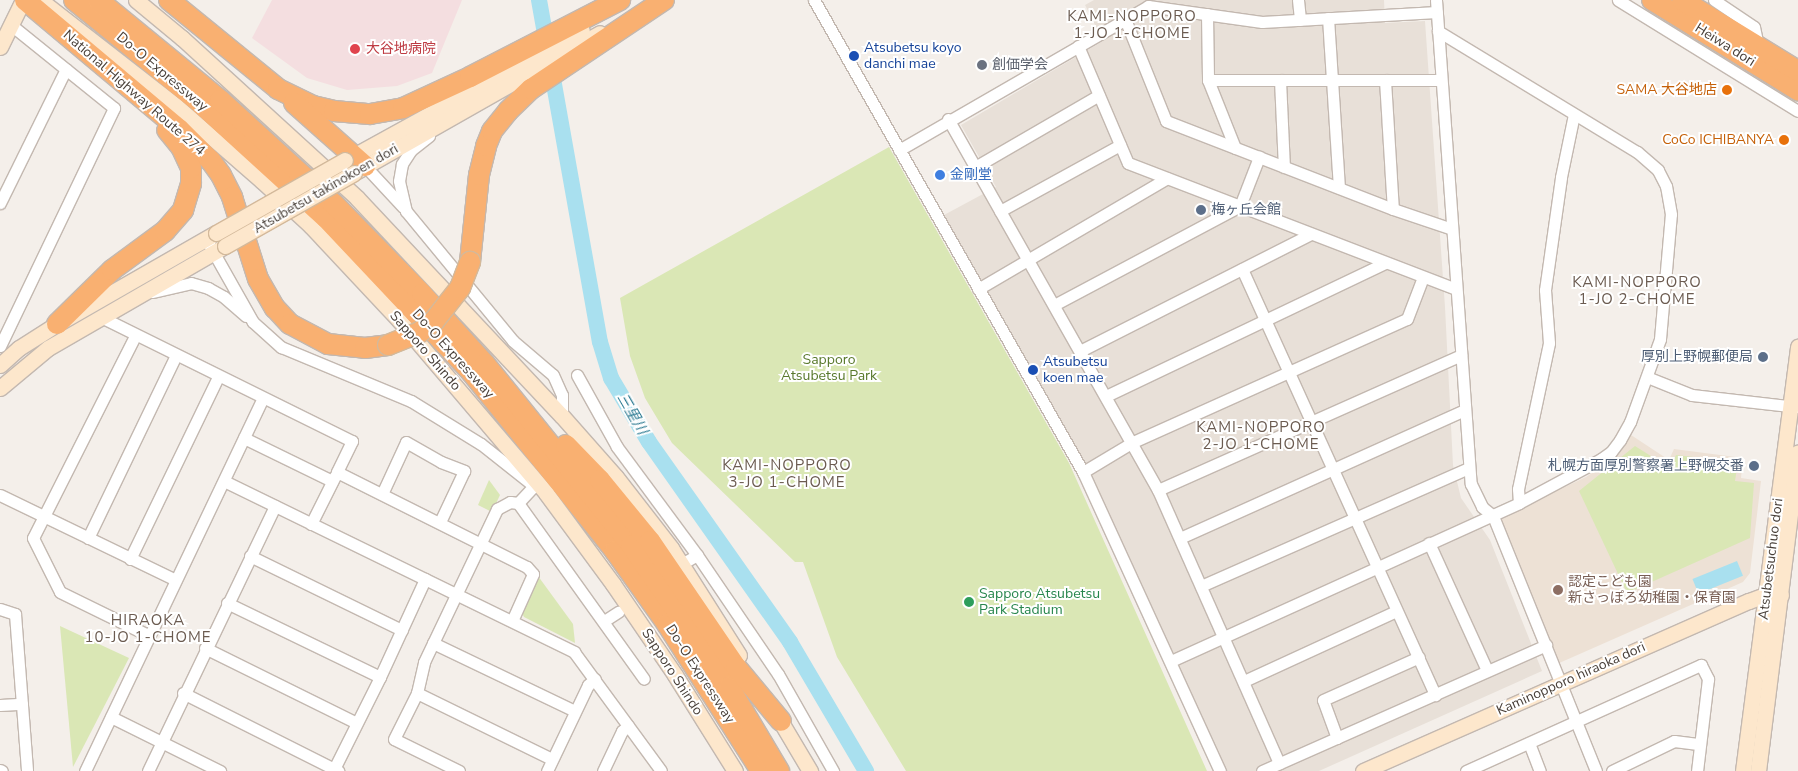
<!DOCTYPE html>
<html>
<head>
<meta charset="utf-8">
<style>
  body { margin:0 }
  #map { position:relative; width:1798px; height:771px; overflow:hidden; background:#f4efea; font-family:"Nunito Sans","Noto Sans JP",sans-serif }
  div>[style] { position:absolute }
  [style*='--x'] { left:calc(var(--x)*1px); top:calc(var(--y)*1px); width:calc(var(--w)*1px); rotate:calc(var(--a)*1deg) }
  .residential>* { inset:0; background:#e8e0d8 }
  .education>* { inset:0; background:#ede1d5 }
  .medical>* { inset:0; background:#f4dee0 }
  .green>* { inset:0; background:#dae7b5 }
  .water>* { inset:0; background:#a9e0ef; transform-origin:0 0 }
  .river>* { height:16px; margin:-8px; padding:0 8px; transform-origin:8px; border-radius:8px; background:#a9e0ef }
  .roads { filter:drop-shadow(1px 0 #c3b8b0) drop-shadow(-1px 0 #c3b8b0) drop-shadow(0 1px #c3b8b0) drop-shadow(0 -1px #c3b8b0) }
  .street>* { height:11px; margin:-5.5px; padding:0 5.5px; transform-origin:5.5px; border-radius:5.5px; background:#fff }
  .secondary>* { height:15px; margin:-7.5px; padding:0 7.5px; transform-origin:7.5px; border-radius:7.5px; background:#fde7cc }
  .highway>* { height:20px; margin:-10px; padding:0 10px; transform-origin:10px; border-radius:10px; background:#f9b071 }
  .bridges { filter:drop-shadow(1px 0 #d3b99b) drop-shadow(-1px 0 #d3b99b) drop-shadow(0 1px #d3b99b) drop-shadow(0 -1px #d3b99b) }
  .secondary-bridge>* { height:15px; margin:-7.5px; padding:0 7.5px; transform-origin:7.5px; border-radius:7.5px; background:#fde7cc }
  .highway-bridge>* { height:20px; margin:-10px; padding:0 10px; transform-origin:10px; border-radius:10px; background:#f9b071 }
  .dots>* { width:14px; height:14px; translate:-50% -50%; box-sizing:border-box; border:2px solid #fff; border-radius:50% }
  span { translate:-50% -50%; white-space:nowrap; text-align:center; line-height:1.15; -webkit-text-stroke:4px #fff; paint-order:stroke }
  .street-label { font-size:14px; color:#483f38 }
  .transit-label { font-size:14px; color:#164399 }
  .left { translate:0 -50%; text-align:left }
  .health-label { font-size:14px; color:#be3a42 }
  .worship-label { font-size:14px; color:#5b616d }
  .food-label { font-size:14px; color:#c56008 }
  .right { translate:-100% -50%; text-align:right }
  .shop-label { font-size:14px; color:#366cbe }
  .service-label { font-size:14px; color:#4e5e75 }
  .park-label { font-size:14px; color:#59792c }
  .education-label { font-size:14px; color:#785e54 }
  .leisure-label { font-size:14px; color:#27864d }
  .neighbourhood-label { font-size:15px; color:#6b5b50; letter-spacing:1px }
  .water-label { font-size:15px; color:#2d7b92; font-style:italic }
</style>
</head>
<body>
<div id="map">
  <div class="residential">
    <i style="clip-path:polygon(1094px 0,1384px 0,1385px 23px,1425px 21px,1445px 307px,1453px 465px,1461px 498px,1490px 540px,1542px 671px,1319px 771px,1227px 771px,1078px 454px,944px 215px,996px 187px,961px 125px,1103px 41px,1085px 5px)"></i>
  </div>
  <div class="education">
    <i style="clip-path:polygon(1631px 435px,1669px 460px,1674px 449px,1743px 458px,1741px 478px,1761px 481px,1750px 573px,1743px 582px,1557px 664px,1499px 518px,1586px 477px,1609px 462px)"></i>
  </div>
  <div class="medical">
    <i style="clip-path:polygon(272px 0,462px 0,432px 73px,397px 86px,347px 90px,307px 78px,252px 38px)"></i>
  </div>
  <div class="green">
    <i style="clip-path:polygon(889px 147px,1069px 463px,1207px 771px,906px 771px,837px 657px,803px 562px,795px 562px,672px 443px,645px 398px,630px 356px,620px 298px)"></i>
    <i style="clip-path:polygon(1635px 446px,1670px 468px,1676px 455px,1738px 462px,1735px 481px,1754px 483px,1750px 538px,1627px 593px,1579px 491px)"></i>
    <i style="clip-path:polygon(489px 480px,500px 495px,492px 512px,478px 505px)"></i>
    <i style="clip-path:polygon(538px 576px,573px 624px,575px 643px,524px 617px,522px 613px)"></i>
    <i style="clip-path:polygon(60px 626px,129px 658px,73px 767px)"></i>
  </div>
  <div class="water">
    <i style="left:1737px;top:561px;width:16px;height:48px;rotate:68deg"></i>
  </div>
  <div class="river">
    <i style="--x:539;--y:0;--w:347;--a:79.9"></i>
    <i style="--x:600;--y:342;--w:38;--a:73"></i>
    <i style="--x:611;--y:378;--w:74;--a:59.3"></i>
    <i style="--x:649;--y:442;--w:245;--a:54.8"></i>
    <i style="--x:790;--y:642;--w:150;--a:59.5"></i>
  </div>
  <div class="roads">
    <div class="street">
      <i style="--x:814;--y:0;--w:543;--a:60.32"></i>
      <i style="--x:1083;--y:472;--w:329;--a:65.4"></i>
      <i style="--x:1298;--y:0;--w:20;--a:84"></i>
      <i style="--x:1436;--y:0;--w:485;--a:85.9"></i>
      <i style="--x:1471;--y:484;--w:25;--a:64"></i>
      <i style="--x:1482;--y:507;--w:14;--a:39"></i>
      <i style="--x:1493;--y:516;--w:275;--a:68"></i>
      <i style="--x:1618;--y:0;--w:211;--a:31.7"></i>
      <i style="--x:1714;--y:0;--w:48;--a:34"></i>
      <i style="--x:1754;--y:27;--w:19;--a:78"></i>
      <i style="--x:1207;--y:14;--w:66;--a:89.1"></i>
      <i style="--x:1208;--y:80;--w:73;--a:68.3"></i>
      <i style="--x:1328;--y:18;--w:170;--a:86.3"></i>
      <i style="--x:1125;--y:19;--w:110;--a:68.1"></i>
      <i style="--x:1166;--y:121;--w:243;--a:21.2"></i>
      <i style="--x:1393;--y:209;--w:62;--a:18.7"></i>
      <i style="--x:1078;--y:46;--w:127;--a:66.9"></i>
      <i style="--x:1128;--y:163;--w:351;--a:21"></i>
      <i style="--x:1208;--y:80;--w:233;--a:0"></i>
      <i style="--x:1280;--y:80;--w:87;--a:87.4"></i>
      <i style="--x:1385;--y:80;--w:129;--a:86.5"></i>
      <i style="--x:948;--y:119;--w:426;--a:60.5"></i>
      <i style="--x:1158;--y:490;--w:299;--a:66.1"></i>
      <i style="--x:429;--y:136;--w:23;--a:142"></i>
      <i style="--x:411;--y:150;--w:17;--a:123"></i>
      <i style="--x:402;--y:164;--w:17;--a:100"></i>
      <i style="--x:399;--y:181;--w:31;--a:77"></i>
      <i style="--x:406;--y:211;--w:168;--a:50.5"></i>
      <i style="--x:513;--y:341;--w:52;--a:40.4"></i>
      <i style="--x:553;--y:375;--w:22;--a:66"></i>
      <i style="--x:562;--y:395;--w:21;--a:90"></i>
      <i style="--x:899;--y:150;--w:288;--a:-30"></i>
      <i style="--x:1148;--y:6;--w:115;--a:8"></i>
      <i style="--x:1262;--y:22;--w:175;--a:-3.3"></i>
      <i style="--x:365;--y:166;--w:56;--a:47.2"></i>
      <i style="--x:975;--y:167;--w:143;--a:-30.1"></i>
      <i style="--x:0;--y:203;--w:149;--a:-63.8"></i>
      <i style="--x:1000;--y:211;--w:137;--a:-28.8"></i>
      <i style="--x:206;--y:239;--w:95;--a:60.5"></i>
      <i style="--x:253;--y:322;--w:38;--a:42"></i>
      <i style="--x:281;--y:347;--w:141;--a:22.6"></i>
      <i style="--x:411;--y:401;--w:82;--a:31.6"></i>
      <i style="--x:481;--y:444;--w:68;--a:38.4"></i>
      <i style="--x:1242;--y:269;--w:468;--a:65.6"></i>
      <i style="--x:978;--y:289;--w:219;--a:-30.4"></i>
      <i style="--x:153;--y:292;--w:39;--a:-13"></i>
      <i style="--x:191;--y:283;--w:18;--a:16"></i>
      <i style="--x:208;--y:288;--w:18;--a:29"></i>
      <i style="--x:224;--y:297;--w:29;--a:41"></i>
      <i style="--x:1054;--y:305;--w:211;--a:-28"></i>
      <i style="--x:1240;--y:206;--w:53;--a:-68.8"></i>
      <i style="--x:101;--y:317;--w:280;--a:26.3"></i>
      <i style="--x:352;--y:441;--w:34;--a:116"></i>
      <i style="--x:337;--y:472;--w:212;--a:26.6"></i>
      <i style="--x:527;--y:567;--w:9;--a:49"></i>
      <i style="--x:533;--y:574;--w:51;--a:114.1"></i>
      <i style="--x:135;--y:336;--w:226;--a:116.8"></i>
      <i style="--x:33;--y:538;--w:60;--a:63.4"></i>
      <i style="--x:60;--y:592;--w:100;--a:26.1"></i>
      <i style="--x:0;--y:346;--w:264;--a:-64.4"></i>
      <i style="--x:114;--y:108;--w:132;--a:-141.1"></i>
      <i style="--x:1080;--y:351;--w:259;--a:-26.9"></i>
      <i style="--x:577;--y:375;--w:82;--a:60.9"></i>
      <i style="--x:617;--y:447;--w:134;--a:53.5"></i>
      <i style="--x:1647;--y:377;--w:48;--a:21.8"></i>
      <i style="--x:1692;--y:395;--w:107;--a:6.5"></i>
      <i style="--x:1106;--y:396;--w:309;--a:-25.5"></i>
      <i style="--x:244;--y:438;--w:98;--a:26"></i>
      <i style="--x:1083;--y:472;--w:58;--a:-31"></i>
      <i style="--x:1133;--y:442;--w:300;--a:-24.2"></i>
      <i style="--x:1407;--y:319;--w:45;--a:-69.1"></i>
      <i style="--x:224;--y:481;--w:390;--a:26"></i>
      <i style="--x:574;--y:652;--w:147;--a:53.8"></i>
      <i style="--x:1158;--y:490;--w:332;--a:-24"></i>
      <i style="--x:382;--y:494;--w:57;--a:-65.2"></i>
      <i style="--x:406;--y:442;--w:40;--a:29.7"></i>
      <i style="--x:441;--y:462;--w:25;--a:21"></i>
      <i style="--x:464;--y:471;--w:56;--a:115.2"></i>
      <i style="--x:0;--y:495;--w:195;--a:25.8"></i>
      <i style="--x:518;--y:503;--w:216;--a:54.4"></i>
      <i style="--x:1519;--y:503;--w:14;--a:-94"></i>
      <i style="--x:1518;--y:489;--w:149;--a:-78"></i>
      <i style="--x:1549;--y:343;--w:53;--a:-94.3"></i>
      <i style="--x:1545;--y:290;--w:114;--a:-81.9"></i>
      <i style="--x:1561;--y:177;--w:64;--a:-78.3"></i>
      <i style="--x:311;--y:524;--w:54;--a:-63.4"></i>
      <i style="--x:88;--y:538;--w:203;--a:-64.3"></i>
      <i style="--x:1180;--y:538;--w:312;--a:-24.2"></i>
      <i style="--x:1429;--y:543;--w:140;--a:65.5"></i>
      <i style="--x:250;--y:556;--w:169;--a:26"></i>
      <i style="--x:130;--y:559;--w:202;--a:-64.2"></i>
      <i style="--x:685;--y:562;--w:14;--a:-30"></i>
      <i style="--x:697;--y:555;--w:144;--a:55.8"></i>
      <i style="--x:778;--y:674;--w:112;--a:60.4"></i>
      <i style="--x:1201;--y:586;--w:293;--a:-23.8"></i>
      <i style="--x:227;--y:603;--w:170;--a:25.8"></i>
      <i style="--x:0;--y:609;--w:16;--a:18"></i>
      <i style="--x:15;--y:614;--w:157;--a:85.6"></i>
      <i style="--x:604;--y:621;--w:17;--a:-33"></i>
      <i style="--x:433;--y:643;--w:157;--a:25.6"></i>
      <i style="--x:205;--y:648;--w:169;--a:26.3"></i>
      <i style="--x:1171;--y:661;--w:382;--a:-24.4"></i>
      <i style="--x:1519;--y:503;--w:93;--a:-28.2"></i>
      <i style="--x:1601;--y:459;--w:12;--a:-35"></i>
      <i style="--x:1611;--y:452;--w:15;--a:-53"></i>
      <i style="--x:1620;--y:440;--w:21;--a:-61"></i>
      <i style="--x:1630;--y:422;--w:88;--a:-70.1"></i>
      <i style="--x:1660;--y:339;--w:125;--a:-85"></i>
      <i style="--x:1671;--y:214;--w:28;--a:-100"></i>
      <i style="--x:1666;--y:186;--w:18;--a:-117"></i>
      <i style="--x:1658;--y:170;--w:28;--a:-139"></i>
      <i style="--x:1637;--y:152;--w:233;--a:-148.7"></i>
      <i style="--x:1244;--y:681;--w:167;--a:-24.7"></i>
      <i style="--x:183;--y:693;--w:174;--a:26.7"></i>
      <i style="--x:417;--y:693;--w:150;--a:26.1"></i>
      <i style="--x:0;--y:705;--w:22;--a:-3"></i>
      <i style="--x:111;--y:717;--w:122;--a:26.4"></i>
      <i style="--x:1337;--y:738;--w:40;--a:-110.2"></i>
      <i style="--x:1323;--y:700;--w:105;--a:-24.1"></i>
      <i style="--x:1529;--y:743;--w:30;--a:69"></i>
      <i style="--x:0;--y:770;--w:2;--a:27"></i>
      <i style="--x:85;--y:771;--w:413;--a:-64.5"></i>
      <i style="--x:148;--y:771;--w:294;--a:-64.4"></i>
      <i style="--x:333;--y:771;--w:105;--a:-63.4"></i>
      <i style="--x:380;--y:677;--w:108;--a:-65.3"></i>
      <i style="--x:459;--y:771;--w:72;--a:-153.8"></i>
      <i style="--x:394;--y:739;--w:51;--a:-63.4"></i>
      <i style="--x:417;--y:693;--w:32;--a:-77"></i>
      <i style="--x:424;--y:662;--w:170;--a:-64.5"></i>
      <i style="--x:497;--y:509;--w:15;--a:-28"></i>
      <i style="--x:510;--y:502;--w:8;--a:7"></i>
      <i style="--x:518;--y:503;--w:23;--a:-47"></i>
      <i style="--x:547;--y:771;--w:95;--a:-64.5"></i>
      <i style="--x:588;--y:685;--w:9;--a:-41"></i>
      <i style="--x:603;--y:771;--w:44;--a:-64.6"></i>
      <i style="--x:622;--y:731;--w:8;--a:-40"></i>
      <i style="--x:1262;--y:771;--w:311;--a:-23.9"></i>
      <i style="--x:1466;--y:771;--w:258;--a:-24.3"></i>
      <i style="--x:1701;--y:665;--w:16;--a:63"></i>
      <i style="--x:1708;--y:679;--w:93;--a:96.8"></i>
      <i style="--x:1612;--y:771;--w:69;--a:-25.8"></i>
      <i style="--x:1674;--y:741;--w:26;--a:7"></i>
    </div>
    <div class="secondary">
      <i style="--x:40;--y:0;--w:172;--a:37.9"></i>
      <i style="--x:176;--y:106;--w:114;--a:41.1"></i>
      <i style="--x:262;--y:181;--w:67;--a:42.6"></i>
      <i style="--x:311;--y:226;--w:129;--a:46.9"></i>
      <i style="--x:399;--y:320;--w:227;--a:49.6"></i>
      <i style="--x:546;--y:493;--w:113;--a:53.6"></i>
      <i style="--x:613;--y:584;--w:110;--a:55.7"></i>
      <i style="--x:675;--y:675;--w:113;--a:58"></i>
      <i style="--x:136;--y:0;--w:60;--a:39.6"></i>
      <i style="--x:182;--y:38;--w:237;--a:42.4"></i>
      <i style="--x:357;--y:198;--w:299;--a:46.8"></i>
      <i style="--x:562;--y:416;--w:81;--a:48.5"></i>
      <i style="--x:616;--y:477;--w:90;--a:52.2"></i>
      <i style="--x:671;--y:548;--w:127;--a:57.6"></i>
      <i style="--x:0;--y:47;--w:52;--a:-63.9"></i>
      <i style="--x:346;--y:160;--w:269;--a:-28.8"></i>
      <i style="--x:357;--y:171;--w:279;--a:-29.6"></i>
      <i style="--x:0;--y:365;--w:25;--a:-42"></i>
      <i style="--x:19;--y:348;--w:45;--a:-32.3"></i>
      <i style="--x:57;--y:324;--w:183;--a:-29.8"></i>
      <i style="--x:0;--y:388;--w:62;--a:-39.8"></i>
      <i style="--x:48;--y:348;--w:204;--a:-30"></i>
      <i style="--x:775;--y:712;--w:69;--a:59.3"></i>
      <i style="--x:1363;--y:771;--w:422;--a:-23.8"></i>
      <i style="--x:1749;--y:601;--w:19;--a:-21"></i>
      <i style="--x:1767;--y:594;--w:14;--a:4"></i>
      <i style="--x:1743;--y:771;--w:428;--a:-82.6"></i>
      <i style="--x:1758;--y:771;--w:321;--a:-82.9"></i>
    </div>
    <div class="highway">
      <i style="--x:25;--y:0;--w:201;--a:40"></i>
      <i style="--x:179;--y:129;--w:45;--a:45"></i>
      <i style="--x:211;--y:161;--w:17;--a:54"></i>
      <i style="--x:221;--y:175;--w:25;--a:63"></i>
      <i style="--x:232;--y:197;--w:86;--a:72.4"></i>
      <i style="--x:258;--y:279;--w:34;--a:60"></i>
      <i style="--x:275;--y:308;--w:22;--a:47"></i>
      <i style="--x:290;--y:324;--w:43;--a:27.8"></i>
      <i style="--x:328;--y:344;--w:37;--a:6"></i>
      <i style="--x:365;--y:348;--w:23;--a:-7"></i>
      <i style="--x:74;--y:0;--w:164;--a:39.3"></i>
      <i style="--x:201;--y:104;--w:169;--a:42.4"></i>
      <i style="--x:326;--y:218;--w:213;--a:46.7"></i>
      <i style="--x:472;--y:373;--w:228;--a:51.2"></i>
      <i style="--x:615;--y:551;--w:90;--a:54.5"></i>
      <i style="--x:667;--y:624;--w:174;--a:57.4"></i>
      <i style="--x:98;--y:0;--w:158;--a:39.3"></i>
      <i style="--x:220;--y:100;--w:154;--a:42.4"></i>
      <i style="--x:334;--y:204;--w:126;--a:45.6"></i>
      <i style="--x:422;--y:294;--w:94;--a:48"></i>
      <i style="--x:485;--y:364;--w:233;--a:51.1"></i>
      <i style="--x:631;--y:545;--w:173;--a:55.4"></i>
      <i style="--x:729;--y:687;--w:98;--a:59.2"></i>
      <i style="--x:169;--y:0;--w:141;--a:39.2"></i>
      <i style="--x:278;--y:89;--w:39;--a:26"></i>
      <i style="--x:313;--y:106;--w:22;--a:13"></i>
      <i style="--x:334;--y:111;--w:36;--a:5"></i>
      <i style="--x:370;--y:114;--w:34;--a:-10"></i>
      <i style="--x:403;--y:108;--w:74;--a:-24.8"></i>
      <i style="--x:470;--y:77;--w:169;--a:-27.2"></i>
      <i style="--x:1652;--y:0;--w:172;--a:31.7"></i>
      <i style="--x:1682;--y:0;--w:136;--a:31.5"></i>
      <i style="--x:294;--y:103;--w:95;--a:41.6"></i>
      <i style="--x:470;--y:262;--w:87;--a:-84.1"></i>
      <i style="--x:479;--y:175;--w:30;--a:-76"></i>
      <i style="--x:486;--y:146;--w:16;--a:-68"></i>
      <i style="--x:492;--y:131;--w:26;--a:-51"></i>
      <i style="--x:508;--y:111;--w:32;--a:-44"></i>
      <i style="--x:531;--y:89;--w:160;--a:-33.8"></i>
      <i style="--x:57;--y:324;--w:77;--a:-44.5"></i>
      <i style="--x:112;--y:270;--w:66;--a:-36.3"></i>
      <i style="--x:165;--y:231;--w:28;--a:-49"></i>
      <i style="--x:183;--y:210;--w:28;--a:-73"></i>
      <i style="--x:191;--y:183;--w:15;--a:-90"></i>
      <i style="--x:191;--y:168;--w:23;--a:-115"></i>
      <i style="--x:181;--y:147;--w:22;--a:-129"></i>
      <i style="--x:566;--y:445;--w:49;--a:45.8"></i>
      <i style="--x:600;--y:480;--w:79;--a:50.7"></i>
      <i style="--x:650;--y:541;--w:153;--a:55.7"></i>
      <i style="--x:736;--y:667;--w:70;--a:50.2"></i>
    </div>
  </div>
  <div class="bridges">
    <div class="secondary-bridge">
      <i style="--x:216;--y:233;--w:148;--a:-29.5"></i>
      <i style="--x:225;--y:246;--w:148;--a:-29.5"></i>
    </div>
    <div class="highway-bridge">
      <i style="--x:388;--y:345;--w:35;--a:-22"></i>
      <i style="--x:420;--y:332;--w:18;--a:-38"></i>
      <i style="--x:434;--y:321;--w:42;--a:-51.8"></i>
      <i style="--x:460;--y:288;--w:28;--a:-69"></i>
    </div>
  </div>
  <div class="dots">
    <i style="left:355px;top:49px;background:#e0444e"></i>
    <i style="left:854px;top:56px;background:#1a4fb4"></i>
    <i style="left:982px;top:65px;background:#6b7280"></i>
    <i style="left:1727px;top:90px;background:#e8710a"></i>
    <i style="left:1784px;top:140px;background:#e8710a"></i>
    <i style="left:940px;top:175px;background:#3f7fe0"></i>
    <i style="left:1201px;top:210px;background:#5c6f8a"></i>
    <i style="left:1763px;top:357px;background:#5c6f8a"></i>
    <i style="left:1033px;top:370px;background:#1a4fb4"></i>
    <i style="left:1754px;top:466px;background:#5c6f8a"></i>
    <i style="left:1558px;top:590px;background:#8d6e63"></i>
    <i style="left:969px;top:602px;background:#2e9e5b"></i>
  </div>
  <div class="street-label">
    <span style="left:1725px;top:45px;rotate:32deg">Heiwa dori</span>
    <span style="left:162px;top:72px;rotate:40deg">Do-O Expressway</span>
    <span style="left:134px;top:93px;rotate:41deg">National Highway Route 274</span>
    <span style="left:326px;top:189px;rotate:-30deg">Atsubetsu takinokoen dori</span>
    <span style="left:425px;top:351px;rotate:49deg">Sapporo Shindo</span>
    <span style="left:453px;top:354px;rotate:48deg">Do-O Expressway</span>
    <span style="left:1771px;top:559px;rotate:-83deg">Atsubetsuchuo dori</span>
    <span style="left:672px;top:672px;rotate:57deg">Sapporo Shindo</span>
    <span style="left:700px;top:674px;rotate:57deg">Do-O Expressway</span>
    <span style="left:1571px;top:679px;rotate:-24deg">Kaminopporo hiraoka dori</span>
  </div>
  <div class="transit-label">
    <span class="left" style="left:864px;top:56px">Atsubetsu koyo<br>danchi mae</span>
    <span class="left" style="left:1043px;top:370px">Atsubetsu<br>koen mae</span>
  </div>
  <div class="health-label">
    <span class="left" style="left:366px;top:49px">大谷地病院</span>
  </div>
  <div class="worship-label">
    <span class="left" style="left:992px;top:65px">創価学会</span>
  </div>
  <div class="food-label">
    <span class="right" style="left:1717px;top:90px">SAMA 大谷地店</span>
    <span class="right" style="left:1774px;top:140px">CoCo ICHIBANYA</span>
  </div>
  <div class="shop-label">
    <span class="left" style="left:950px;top:175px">金剛堂</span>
  </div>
  <div class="service-label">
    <span class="left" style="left:1211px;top:210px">梅ヶ丘会館</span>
    <span class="right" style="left:1753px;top:357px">厚別上野幌郵便局</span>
    <span class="right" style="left:1744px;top:466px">札幌方面厚別警察署上野幌交番</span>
  </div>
  <div class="park-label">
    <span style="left:829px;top:368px">Sapporo<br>Atsubetsu Park</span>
  </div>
  <div class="education-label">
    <span class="left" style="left:1568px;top:590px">認定こども園<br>新さっぽろ幼稚園・保育園</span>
  </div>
  <div class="leisure-label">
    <span class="left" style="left:979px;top:602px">Sapporo Atsubetsu<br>Park Stadium</span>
  </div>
  <div class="neighbourhood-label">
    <span style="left:1132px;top:25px">KAMI-NOPPORO<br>1-JO 1-CHOME</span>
    <span style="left:1637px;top:291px">KAMI-NOPPORO<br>1-JO 2-CHOME</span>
    <span style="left:1261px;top:436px">KAMI-NOPPORO<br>2-JO 1-CHOME</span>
    <span style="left:787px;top:474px">KAMI-NOPPORO<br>3-JO 1-CHOME</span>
    <span style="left:148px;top:629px">HIRAOKA<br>10-JO 1-CHOME</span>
  </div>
  <div class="water-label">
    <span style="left:632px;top:414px;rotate:60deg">三里川</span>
  </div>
</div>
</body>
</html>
